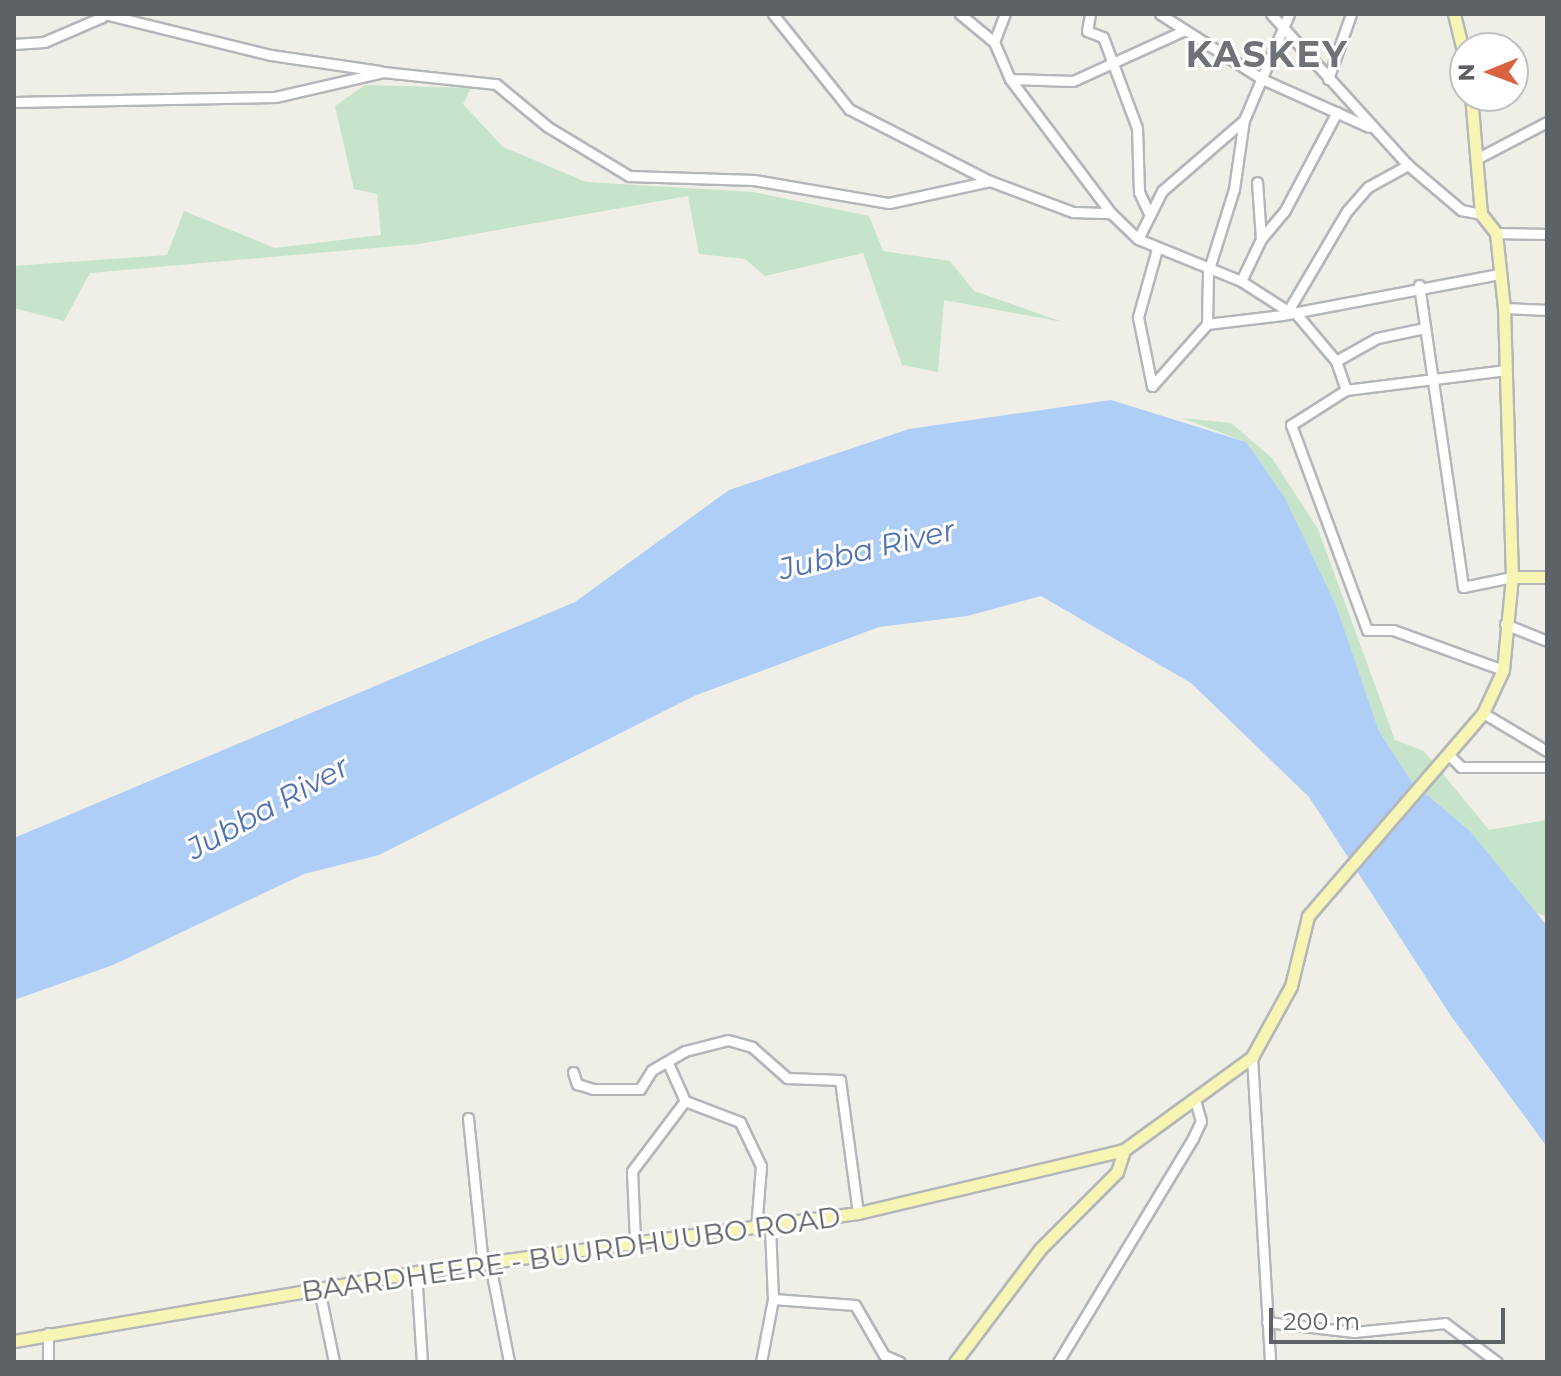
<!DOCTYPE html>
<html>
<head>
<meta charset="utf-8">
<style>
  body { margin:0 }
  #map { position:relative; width:1561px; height:1376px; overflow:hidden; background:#efeee7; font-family:Montserrat,sans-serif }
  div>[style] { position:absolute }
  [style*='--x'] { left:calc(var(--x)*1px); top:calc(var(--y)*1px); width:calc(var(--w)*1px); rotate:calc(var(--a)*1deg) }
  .green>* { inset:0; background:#c6e4ca }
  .water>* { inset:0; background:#afcef7 }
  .roads { filter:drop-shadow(2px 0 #b4b6ba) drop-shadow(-2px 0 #b4b6ba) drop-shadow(0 2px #b4b6ba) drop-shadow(0 -2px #b4b6ba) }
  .minor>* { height:9px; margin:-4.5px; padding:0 4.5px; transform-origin:4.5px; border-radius:4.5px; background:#fff }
  .major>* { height:11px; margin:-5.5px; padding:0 5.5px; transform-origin:5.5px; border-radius:5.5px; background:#f7f5b3 }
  span { translate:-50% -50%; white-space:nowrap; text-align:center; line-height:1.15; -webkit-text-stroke:6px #fff; paint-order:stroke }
  .street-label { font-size:28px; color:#5e6165 }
  .water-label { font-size:30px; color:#5072b1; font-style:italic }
  .district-label { font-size:36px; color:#6f7277; font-weight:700; letter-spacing:2px }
  .frame { position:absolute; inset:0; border:16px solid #5e6165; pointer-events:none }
  .north { position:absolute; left:1449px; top:32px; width:80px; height:80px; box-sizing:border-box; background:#fff; border:2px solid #bfc0c1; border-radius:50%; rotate:269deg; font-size:22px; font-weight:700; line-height:32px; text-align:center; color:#5e6165 }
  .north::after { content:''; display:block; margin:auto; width:28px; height:36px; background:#d96243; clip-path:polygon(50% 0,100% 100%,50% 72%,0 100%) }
  .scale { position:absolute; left:1269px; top:1308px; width:236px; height:36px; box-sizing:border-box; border:4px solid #5e6165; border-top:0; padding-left:10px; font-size:24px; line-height:28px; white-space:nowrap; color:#5e6165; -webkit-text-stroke:6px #fff; paint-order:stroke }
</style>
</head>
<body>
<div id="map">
  <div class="green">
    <i style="clip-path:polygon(365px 85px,471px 88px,463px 104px,503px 147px,586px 182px,753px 192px,869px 216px,883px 251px,950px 261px,974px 291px,1063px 322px,944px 300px,938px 372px,902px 365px,863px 253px,765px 276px,745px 259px,699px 254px,688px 196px,419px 244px,90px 273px,64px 321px,14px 308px,14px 266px,167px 255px,184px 211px,275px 248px,381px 235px,377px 194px,354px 189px,335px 106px)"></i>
    <i style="clip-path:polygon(1182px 418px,1231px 423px,1272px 458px,1318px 529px,1395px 740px,1424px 751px,1489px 830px,1547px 820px,1547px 917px,1532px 911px,1470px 831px,1412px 782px,1379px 731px,1337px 608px,1246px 442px)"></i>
  </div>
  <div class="water">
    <i style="clip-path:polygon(1111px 400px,1246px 442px,1285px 498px,1337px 608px,1379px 731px,1412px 782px,1470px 831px,1547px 926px,1547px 1147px,1451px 1016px,1309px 797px,1191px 683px,1041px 596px,967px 616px,879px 627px,694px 696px,379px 855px,304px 874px,113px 965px,14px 1000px,14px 838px,575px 602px,729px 490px,909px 429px)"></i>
  </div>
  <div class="roads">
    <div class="minor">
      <i style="--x:104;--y:14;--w:172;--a:13.8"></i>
      <i style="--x:271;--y:55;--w:110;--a:8.4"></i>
      <i style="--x:773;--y:14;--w:122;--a:51.3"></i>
      <i style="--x:849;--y:109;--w:158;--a:27.1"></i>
      <i style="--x:960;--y:14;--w:44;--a:39.5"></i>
      <i style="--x:994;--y:42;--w:40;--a:66.6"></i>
      <i style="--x:1010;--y:79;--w:168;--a:53"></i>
      <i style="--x:1090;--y:14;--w:17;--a:100"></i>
      <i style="--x:1087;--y:31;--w:17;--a:21"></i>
      <i style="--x:1103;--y:37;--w:97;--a:69.5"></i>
      <i style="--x:1137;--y:128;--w:64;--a:88.2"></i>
      <i style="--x:1139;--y:192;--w:21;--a:65"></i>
      <i style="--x:1160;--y:14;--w:121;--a:32.5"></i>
      <i style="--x:1262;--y:79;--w:117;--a:24.2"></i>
      <i style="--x:1271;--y:14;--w:204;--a:47.8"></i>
      <i style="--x:1408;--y:165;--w:70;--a:40.3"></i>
      <i style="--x:1461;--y:210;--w:20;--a:11"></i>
      <i style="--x:994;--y:42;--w:30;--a:-69"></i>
      <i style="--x:14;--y:44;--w:30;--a:-4"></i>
      <i style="--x:44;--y:42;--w:63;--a:-23.3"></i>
      <i style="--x:1010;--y:79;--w:63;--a:1.8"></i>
      <i style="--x:1073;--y:81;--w:123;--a:-24.5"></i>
      <i style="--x:1328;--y:79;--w:69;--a:-70.5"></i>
      <i style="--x:14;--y:102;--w:261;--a:-1.1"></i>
      <i style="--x:275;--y:97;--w:111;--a:-13"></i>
      <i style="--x:383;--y:72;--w:114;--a:6.1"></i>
      <i style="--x:496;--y:84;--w:67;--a:39.6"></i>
      <i style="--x:548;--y:127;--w:95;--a:31.2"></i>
      <i style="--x:629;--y:176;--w:125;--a:1.8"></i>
      <i style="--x:754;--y:180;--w:137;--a:9.7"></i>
      <i style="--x:889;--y:203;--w:103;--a:-12.3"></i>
      <i style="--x:990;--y:181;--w:89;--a:20.5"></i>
      <i style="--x:1073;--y:212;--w:38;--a:2"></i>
      <i style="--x:1111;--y:213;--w:37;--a:44"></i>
      <i style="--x:1138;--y:239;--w:111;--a:22.2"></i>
      <i style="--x:1241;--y:281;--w:56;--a:32.6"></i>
      <i style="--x:1288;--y:311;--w:7;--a:146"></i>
      <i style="--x:1282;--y:315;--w:221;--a:-10.7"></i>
      <i style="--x:1480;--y:157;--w:76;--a:-27.6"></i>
      <i style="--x:1496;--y:233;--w:51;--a:1.1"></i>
      <i style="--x:1138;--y:239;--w:54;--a:-63.4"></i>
      <i style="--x:1162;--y:191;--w:108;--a:-40.9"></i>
      <i style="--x:1261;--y:239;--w:35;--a:-50"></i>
      <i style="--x:1284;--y:212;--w:113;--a:-62.1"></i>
      <i style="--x:1241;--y:281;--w:47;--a:-64.5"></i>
      <i style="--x:1261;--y:239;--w:57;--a:-94"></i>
      <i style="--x:1419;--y:285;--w:305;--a:81.7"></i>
      <i style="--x:1463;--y:587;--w:50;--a:-11.5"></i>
      <i style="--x:1504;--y:308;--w:43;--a:2.7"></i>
      <i style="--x:1288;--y:311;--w:116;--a:-59.5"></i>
      <i style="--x:1347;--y:211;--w:32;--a:-49"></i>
      <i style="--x:1368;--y:187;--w:46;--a:-28.8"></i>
      <i style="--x:1298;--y:316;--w:59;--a:49.8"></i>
      <i style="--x:1336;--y:361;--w:47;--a:-29.3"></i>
      <i style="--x:1377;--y:338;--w:44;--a:-11.8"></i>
      <i style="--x:1207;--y:324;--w:76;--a:-6.8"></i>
      <i style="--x:1336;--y:361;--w:31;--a:71"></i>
      <i style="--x:1152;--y:386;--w:83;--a:-48.4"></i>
      <i style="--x:1207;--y:324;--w:52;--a:-88.9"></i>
      <i style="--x:1208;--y:272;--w:87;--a:-72.6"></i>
      <i style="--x:1234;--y:189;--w:70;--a:-81.8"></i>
      <i style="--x:1244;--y:120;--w:115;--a:-67"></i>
      <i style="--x:1152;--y:386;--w:70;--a:-101.5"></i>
      <i style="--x:1138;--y:317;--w:71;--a:-74.4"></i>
      <i style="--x:1505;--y:624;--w:45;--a:22"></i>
      <i style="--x:1503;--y:670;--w:117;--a:-160"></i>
      <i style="--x:1393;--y:630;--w:26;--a:180"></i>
      <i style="--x:1367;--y:630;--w:219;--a:-110.3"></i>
      <i style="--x:1291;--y:425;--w:65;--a:-32.5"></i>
      <i style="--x:1346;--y:390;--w:161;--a:-7.1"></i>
      <i style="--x:1483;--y:713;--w:74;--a:30.7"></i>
      <i style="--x:1449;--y:755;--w:17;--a:45"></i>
      <i style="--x:1461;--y:767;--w:86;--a:0"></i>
      <i style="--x:1252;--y:1057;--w:306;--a:86.6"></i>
      <i style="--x:668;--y:1063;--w:42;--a:65.9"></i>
      <i style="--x:573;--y:1072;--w:13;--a:72"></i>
      <i style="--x:577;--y:1084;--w:17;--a:17"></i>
      <i style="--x:593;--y:1089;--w:47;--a:0"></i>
      <i style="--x:640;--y:1089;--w:22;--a:-58"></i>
      <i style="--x:652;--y:1070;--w:38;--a:-30"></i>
      <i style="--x:685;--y:1051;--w:44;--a:-14.3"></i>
      <i style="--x:728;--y:1040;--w:25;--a:16"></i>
      <i style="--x:752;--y:1047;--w:47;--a:41.5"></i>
      <i style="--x:787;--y:1078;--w:53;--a:2.2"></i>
      <i style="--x:840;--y:1080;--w:134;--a:82.3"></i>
      <i style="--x:468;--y:1118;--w:139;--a:84.2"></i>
      <i style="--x:482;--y:1256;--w:11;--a:45"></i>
      <i style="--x:490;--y:1264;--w:100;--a:79"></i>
      <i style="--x:635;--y:1240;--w:69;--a:-92.5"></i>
      <i style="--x:632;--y:1171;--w:88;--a:-52.9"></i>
      <i style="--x:685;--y:1101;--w:59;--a:20.9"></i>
      <i style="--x:740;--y:1122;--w:49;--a:64.5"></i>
      <i style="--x:761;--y:1166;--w:63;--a:94.5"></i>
      <i style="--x:416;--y:1272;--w:90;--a:86.2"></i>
      <i style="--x:319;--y:1289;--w:75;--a:78.4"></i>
      <i style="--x:773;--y:1299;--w:82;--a:4.2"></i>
      <i style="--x:855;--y:1305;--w:58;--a:59.9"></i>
      <i style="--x:884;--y:1355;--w:17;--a:24"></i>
      <i style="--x:1267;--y:1322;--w:88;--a:6.6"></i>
      <i style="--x:1354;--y:1332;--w:91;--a:-5.6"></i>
      <i style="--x:1445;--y:1323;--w:65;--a:36.9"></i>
      <i style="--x:48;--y:1333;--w:29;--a:90"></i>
      <i style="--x:761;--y:1362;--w:64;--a:-79.2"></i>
      <i style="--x:773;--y:1299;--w:73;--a:-92.4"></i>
      <i style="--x:1058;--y:1362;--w:262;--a:-58.9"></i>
      <i style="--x:1193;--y:1138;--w:19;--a:-65"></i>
      <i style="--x:1201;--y:1121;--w:19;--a:-106"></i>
    </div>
    <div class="major">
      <i style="--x:1454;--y:14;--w:46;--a:76.3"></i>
      <i style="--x:1512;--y:577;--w:35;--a:0"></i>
      <i style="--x:14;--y:1341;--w:408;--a:-9.7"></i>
      <i style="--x:416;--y:1272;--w:446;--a:-7.6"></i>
      <i style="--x:858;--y:1213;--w:273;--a:-13.3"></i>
      <i style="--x:955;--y:1362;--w:141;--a:-53"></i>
      <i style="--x:1040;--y:1249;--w:109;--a:-45"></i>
      <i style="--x:1117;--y:1172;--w:23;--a:-72"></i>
      <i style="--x:1124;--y:1150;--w:158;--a:-36"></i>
      <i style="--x:1252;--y:1057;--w:81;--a:-61.2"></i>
      <i style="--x:1291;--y:986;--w:72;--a:-76.3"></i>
      <i style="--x:1308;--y:916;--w:268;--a:-49.2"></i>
      <i style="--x:1483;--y:713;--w:47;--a:-65.1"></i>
      <i style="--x:1503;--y:670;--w:93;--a:-84.5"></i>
      <i style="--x:1512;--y:577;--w:269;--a:-91.7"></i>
      <i style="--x:1504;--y:308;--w:75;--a:-96.1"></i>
      <i style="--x:1496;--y:233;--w:24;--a:-128"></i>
      <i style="--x:1481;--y:214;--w:118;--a:-94.8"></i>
    </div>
  </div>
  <div class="street-label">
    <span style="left:571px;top:1254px;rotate:-8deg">BAARDHEERE - BUURDHUUBO ROAD</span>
  </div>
  <div class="water-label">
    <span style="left:867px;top:550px;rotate:-13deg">Jubba River</span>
    <span style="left:268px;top:808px;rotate:-29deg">Jubba River</span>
  </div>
  <div class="district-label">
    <span style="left:1267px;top:55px">KASKEY</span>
  </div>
  <div class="frame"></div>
  <div class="north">N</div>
  <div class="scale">200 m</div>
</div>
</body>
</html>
